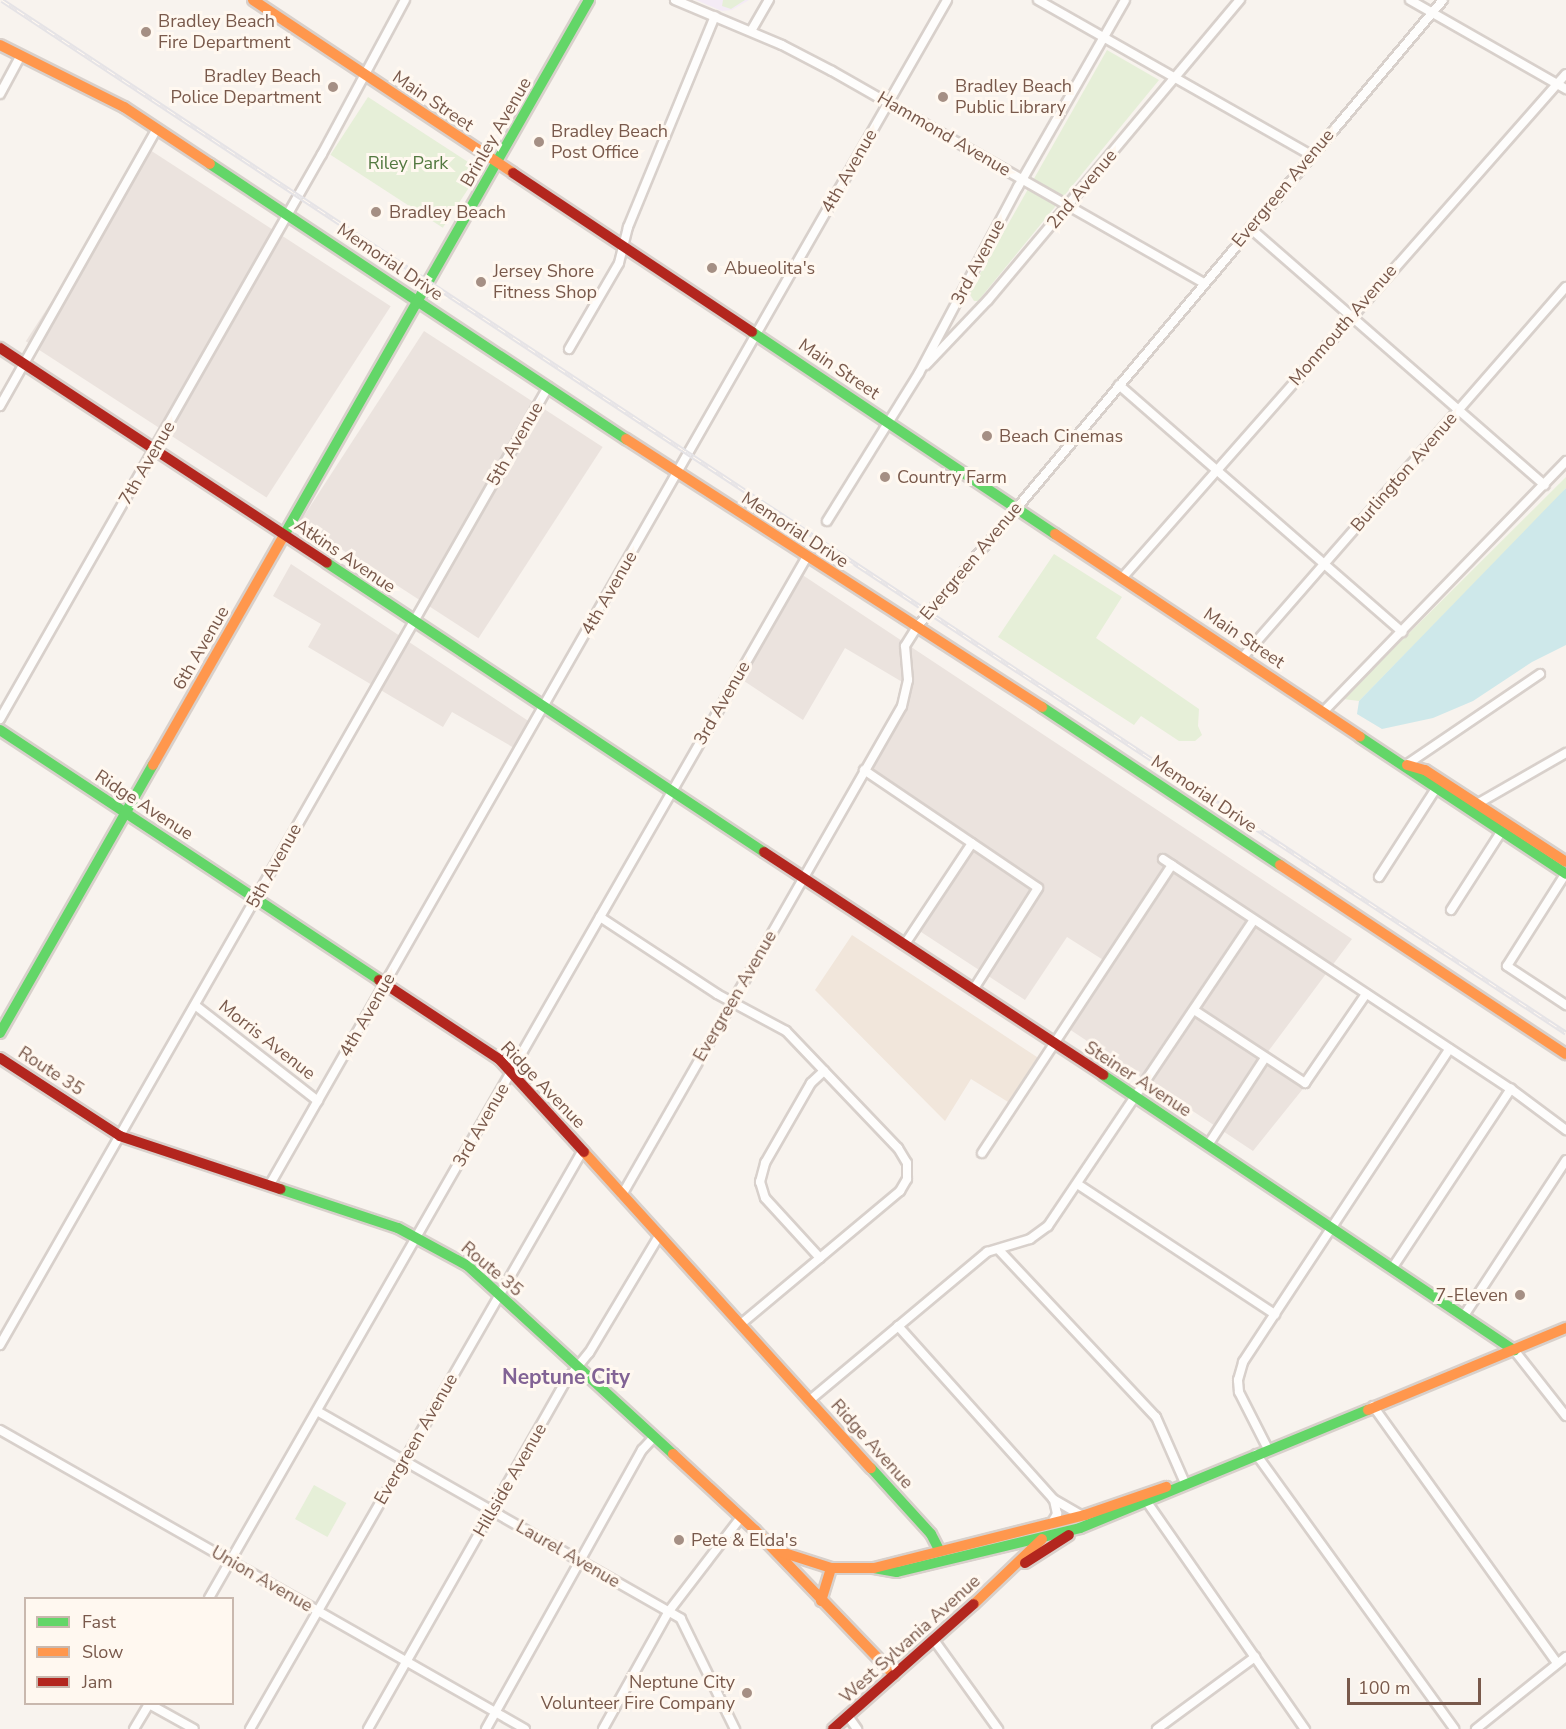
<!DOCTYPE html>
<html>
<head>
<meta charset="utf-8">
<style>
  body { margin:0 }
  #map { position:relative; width:1566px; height:1729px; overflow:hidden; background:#f8f3ee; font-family:"Nunito Sans",sans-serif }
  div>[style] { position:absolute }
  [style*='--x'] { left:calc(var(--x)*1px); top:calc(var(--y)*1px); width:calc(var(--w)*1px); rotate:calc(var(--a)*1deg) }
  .residential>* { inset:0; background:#f1e6db }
  .industrial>* { inset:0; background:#ebe3de; transform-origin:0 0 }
  .education>* { inset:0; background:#f4ebf5 }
  .green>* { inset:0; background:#e6efd8; transform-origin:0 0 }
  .water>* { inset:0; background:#cee8ea }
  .roads { filter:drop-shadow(2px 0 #d8d0cb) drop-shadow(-2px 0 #d8d0cb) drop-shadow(0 2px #d8d0cb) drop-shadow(0 -2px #d8d0cb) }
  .street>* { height:8px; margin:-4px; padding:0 4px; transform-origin:4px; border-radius:4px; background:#fefdfc }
  .fast>* { height:10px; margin:-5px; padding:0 5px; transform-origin:5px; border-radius:5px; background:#63d668 }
  .slow>* { height:10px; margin:-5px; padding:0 5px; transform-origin:5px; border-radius:5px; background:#ff974d }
  .jam>* { height:10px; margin:-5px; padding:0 5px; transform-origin:5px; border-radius:5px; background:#b3261e }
  .rail>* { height:5px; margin-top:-2.5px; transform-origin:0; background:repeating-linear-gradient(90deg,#fff8f0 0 9px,#e5e3e6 0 18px); box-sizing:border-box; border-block:2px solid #e5e3e6 }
  .dots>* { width:16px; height:16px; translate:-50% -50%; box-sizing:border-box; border:3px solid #fff8f0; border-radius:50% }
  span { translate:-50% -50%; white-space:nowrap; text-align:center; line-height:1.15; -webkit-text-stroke:6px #fff8f0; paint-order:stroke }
  .poi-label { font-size:18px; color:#79594b }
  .left { translate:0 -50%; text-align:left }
  .right { translate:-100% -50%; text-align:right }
  .street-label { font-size:18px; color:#79594b }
  .park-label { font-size:18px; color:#537940 }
  .quarter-label { font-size:21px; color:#826395; font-weight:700 }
  .legend { position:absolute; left:24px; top:1597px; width:210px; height:108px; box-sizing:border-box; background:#fff8f0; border:2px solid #c9b8ae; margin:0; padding:8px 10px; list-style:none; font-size:18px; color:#79594b }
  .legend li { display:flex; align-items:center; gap:12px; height:30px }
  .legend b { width:30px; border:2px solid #c9b8ae }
  .scale { position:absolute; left:1347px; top:1678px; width:134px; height:27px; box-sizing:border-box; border:3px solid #79594b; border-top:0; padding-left:8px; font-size:18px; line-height:21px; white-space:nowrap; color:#79594b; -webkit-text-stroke:4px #fff8f0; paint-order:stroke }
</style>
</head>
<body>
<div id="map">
  <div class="residential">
    <i style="clip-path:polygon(852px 935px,1043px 1061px,1013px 1105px,971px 1079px,945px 1121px,815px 990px)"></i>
  </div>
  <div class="industrial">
    <i style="left:150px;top:150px;width:287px;height:228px;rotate:33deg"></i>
    <i style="left:424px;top:331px;width:213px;height:228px;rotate:33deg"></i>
    <i style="clip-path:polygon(291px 564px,536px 726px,521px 752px,452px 712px,443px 727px,308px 647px,321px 624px,273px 596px)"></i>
    <i style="clip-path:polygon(801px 574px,1352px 939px,1264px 1057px,1306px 1085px,1253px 1151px,1066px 1027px,1108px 963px,1067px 937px,1025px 1000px,915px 928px,977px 840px,871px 768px,909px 686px,845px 648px,803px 720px,741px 679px)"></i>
  </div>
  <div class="education">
    <i style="clip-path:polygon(696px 0,749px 0,732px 10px,722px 11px)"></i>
  </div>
  <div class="green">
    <i style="clip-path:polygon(723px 0,745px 0,731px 9px,722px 6px)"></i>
    <i style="clip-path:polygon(1107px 50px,1159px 80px,978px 301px,974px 301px,969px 293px)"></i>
    <i style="left:368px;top:97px;width:134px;height:69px;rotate:33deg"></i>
    <i style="clip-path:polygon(1566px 477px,1566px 488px,1551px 505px,1359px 701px,1343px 699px)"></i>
    <i style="clip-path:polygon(1054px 554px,1122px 597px,1096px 638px,1199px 709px,1198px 726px,1202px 735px,1195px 741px,1179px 741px,1141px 716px,1134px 725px,998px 637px)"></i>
    <i style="left:314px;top:1485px;width:37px;height:39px;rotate:29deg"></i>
  </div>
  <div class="water">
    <i style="clip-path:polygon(1566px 488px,1566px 645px,1532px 662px,1473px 701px,1433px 718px,1382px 729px,1357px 714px,1359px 701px)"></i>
  </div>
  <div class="roads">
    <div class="street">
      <i style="--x:675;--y:0;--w:116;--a:22.8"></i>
      <i style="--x:782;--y:45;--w:56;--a:27.5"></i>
      <i style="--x:832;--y:71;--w:428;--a:29.7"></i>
      <i style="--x:1038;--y:0;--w:314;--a:29.6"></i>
      <i style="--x:1410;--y:0;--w:180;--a:29.7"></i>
      <i style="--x:751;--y:31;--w:36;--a:-60"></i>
      <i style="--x:0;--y:94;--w:44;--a:-61.7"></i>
      <i style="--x:1250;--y:228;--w:391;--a:41.1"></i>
      <i style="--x:569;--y:349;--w:99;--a:-59.8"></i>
      <i style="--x:619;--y:263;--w:37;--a:-76"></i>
      <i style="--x:628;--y:227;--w:228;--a:-67.6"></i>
      <i style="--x:926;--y:365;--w:90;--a:-46.4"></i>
      <i style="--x:988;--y:300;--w:392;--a:-50"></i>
      <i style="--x:1119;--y:385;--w:376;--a:41.1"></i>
      <i style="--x:0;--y:406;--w:318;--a:-60.5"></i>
      <i style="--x:827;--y:521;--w:174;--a:-58.1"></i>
      <i style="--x:919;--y:373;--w:211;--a:-62"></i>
      <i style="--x:1018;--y:187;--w:215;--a:-60.2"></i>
      <i style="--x:1123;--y:577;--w:670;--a:-48.63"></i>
      <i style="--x:1243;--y:657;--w:491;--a:-48.9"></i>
      <i style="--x:1324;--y:711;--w:348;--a:-45.9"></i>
      <i style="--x:0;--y:719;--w:650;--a:-60.32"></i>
      <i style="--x:322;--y:154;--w:175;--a:-61.7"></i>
      <i style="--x:1406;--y:765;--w:162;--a:-34.2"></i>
      <i style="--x:864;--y:770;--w:210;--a:34.1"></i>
      <i style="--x:1038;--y:888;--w:121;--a:122.5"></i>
      <i style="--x:1477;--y:804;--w:103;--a:-29.8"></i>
      <i style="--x:1163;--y:859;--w:417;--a:33.5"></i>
      <i style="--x:1511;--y:1089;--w:69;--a:36.7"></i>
      <i style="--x:1566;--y:873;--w:110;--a:122.4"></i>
      <i style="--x:1507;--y:966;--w:71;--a:33.5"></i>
      <i style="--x:1379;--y:877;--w:111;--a:-57.2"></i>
      <i style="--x:1451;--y:910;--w:93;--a:-57.3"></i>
      <i style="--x:600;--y:917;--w:140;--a:33.3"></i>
      <i style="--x:717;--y:994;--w:78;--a:28.2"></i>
      <i style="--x:786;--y:1031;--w:162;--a:46.3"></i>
      <i style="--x:898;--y:1148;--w:17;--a:59"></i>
      <i style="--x:907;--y:1163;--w:16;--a:90"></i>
      <i style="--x:907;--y:1179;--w:14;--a:120"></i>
      <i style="--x:900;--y:1191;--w:207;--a:140.1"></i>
      <i style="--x:905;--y:944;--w:121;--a:-56.4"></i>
      <i style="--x:195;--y:1005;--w:156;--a:38"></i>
      <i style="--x:1194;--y:1010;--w:133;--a:33.3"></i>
      <i style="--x:1305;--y:1083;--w:108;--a:-55.6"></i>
      <i style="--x:1208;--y:1145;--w:104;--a:-56.8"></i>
      <i style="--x:982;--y:1153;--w:345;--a:-56.6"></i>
      <i style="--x:1079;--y:1185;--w:235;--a:33.4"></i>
      <i style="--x:269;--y:1186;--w:1366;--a:-60.24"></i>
      <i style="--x:622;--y:1195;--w:563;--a:-60.2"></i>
      <i style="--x:902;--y:706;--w:27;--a:-77"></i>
      <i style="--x:908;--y:680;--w:34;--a:-95"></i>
      <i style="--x:905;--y:646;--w:22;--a:-58"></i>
      <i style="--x:917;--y:627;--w:818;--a:-50.01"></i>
      <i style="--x:999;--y:1250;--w:229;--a:46.8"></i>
      <i style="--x:1156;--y:1417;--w:72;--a:66.3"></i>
      <i style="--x:820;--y:1258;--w:81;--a:-132.5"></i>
      <i style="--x:765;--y:1198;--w:17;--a:-107"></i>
      <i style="--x:760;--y:1182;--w:20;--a:-75"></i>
      <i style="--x:765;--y:1163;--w:92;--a:-60.1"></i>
      <i style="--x:811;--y:1083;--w:18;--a:-43"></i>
      <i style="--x:1393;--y:1267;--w:214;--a:-56.5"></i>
      <i style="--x:1465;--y:1314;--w:184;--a:-56.7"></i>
      <i style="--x:898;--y:1326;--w:232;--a:48.1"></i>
      <i style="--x:1053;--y:1499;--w:32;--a:30"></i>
      <i style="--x:0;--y:1345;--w:1104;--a:-60.23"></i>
      <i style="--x:1514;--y:1350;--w:84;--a:51.8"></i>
      <i style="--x:810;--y:1400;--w:231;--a:-39.9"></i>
      <i style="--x:987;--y:1252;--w:45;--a:-16.8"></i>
      <i style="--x:1030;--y:1239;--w:22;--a:-36"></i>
      <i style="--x:1048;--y:1226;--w:369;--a:-56.1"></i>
      <i style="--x:1373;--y:1406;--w:316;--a:54.4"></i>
      <i style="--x:317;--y:1411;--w:419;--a:29.7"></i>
      <i style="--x:681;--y:1619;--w:123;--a:63.9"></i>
      <i style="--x:0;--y:1430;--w:604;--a:29.66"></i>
      <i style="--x:1268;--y:1449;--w:64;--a:-117"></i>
      <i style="--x:1239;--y:1392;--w:12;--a:-95"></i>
      <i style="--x:1238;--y:1380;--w:19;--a:-74"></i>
      <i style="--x:1243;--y:1362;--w:375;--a:-56.6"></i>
      <i style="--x:1256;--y:1454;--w:339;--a:54.2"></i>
      <i style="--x:1147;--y:1502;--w:277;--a:55.2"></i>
      <i style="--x:1051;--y:1524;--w:12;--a:-59"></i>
      <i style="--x:1057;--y:1514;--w:14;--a:-102"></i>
      <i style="--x:209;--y:1598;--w:1199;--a:-60.14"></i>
      <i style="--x:934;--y:1640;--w:110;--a:54.3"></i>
      <i style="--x:149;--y:1704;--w:51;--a:29.1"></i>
      <i style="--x:848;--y:1716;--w:16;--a:55"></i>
      <i style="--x:134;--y:1729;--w:29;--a:-59"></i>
      <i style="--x:250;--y:1729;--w:668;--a:-60.1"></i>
      <i style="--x:368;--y:1729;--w:400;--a:-60.4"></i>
      <i style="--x:566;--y:1381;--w:36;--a:-51"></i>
      <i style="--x:589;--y:1353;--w:136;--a:-59.1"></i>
      <i style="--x:486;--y:1729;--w:320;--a:-60.8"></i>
      <i style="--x:642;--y:1450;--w:16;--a:-47"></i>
      <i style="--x:603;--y:1729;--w:135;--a:-60.8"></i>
      <i style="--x:669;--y:1611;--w:118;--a:-52.5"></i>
      <i style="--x:1157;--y:1729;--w:122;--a:-36.3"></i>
      <i style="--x:1476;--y:1729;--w:115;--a:-38.7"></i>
    </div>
    <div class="fast">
      <i style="--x:210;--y:164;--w:499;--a:33.5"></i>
      <i style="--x:752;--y:332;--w:364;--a:33.7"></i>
      <i style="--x:283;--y:537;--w:618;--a:-60.32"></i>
      <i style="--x:327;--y:563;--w:524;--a:33.48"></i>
      <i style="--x:1042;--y:707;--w:286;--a:33.6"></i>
      <i style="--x:0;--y:730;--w:454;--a:33.4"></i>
      <i style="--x:1360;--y:737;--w:247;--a:33.6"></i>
      <i style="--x:0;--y:1033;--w:309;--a:-60.3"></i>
      <i style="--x:1103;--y:1075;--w:495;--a:33.8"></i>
      <i style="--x:280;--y:1189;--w:124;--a:18.3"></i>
      <i style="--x:398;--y:1228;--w:80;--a:28.5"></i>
      <i style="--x:468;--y:1266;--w:278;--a:42.5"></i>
      <i style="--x:871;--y:1468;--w:89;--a:47.7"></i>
      <i style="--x:931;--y:1534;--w:18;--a:63"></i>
      <i style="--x:874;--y:1568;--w:23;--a:10"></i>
      <i style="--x:897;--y:1572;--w:188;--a:-13.5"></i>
      <i style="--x:1080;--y:1528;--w:311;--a:-22.3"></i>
    </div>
    <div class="slow">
      <i style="--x:253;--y:0;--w:312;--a:33.6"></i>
      <i style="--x:0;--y:45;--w:139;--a:26.6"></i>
      <i style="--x:124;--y:107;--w:103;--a:33.5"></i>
      <i style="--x:626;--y:439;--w:495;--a:32.8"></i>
      <i style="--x:1055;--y:534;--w:366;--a:33.6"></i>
      <i style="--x:153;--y:765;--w:262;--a:-60.3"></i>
      <i style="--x:1407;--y:765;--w:19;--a:16"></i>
      <i style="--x:1425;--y:770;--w:168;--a:33.1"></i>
      <i style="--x:1280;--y:865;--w:343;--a:33.5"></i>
      <i style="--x:584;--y:1152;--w:427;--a:47.8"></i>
      <i style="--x:1368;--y:1410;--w:214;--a:-22.5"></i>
      <i style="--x:673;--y:1454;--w:112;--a:42.8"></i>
      <i style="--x:755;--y:1530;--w:201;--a:46.2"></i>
      <i style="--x:775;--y:1550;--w:59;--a:17.8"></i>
      <i style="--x:831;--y:1568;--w:43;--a:0"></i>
      <i style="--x:874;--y:1568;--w:218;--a:-14.1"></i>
      <i style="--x:1085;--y:1515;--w:86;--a:-19.1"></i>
      <i style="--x:821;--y:1601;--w:34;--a:-73"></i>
      <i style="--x:974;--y:1604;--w:94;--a:-43.7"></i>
    </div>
    <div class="jam">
      <i style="--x:513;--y:173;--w:287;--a:33.6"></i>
      <i style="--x:0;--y:348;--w:391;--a:33.3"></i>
      <i style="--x:764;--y:852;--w:406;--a:33.3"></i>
      <i style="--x:379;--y:980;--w:144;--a:33.4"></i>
      <i style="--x:499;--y:1059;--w:126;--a:47.6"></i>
      <i style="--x:0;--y:1058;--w:143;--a:33"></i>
      <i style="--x:120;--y:1136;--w:169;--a:18.3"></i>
      <i style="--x:1025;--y:1563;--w:52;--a:-32.5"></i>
      <i style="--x:833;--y:1729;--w:188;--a:-41.6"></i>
    </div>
  </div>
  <div class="rail">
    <i style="--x:2;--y:0;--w:1874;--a:33.44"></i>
  </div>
  <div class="dots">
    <i style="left:146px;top:32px;background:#a58f84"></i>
    <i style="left:333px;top:87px;background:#a58f84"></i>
    <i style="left:943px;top:97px;background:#a58f84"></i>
    <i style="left:539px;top:142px;background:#a58f84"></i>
    <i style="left:376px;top:212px;background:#a58f84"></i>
    <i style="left:712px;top:268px;background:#a58f84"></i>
    <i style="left:481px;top:282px;background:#a58f84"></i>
    <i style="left:987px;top:436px;background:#a58f84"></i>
    <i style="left:885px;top:477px;background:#a58f84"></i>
    <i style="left:1520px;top:1295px;background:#a58f84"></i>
    <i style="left:679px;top:1540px;background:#a58f84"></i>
    <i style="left:747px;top:1693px;background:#a58f84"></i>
  </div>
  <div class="poi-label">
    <span class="left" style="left:158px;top:32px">Bradley Beach<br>Fire Department</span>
    <span class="right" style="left:321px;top:87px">Bradley Beach<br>Police Department</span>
    <span class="left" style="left:955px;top:97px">Bradley Beach<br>Public Library</span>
    <span class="left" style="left:551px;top:142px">Bradley Beach<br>Post Office</span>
    <span class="left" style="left:389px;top:212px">Bradley Beach</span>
    <span class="left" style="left:724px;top:268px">Abueolita's</span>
    <span class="left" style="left:493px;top:282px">Jersey Shore<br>Fitness Shop</span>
    <span class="left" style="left:999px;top:436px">Beach Cinemas</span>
    <span class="left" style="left:897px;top:477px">Country Farm</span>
    <span class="right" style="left:1508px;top:1295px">7-Eleven</span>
    <span class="left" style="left:691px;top:1540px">Pete &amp; Elda's</span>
    <span class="right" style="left:735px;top:1693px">Neptune City<br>Volunteer Fire Company</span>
  </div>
  <div class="street-label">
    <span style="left:433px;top:101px;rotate:34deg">Main Street</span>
    <span style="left:496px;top:132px;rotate:-60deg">Brinley Avenue</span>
    <span style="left:944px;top:134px;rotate:30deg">Hammond Avenue</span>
    <span style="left:849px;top:171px;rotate:-60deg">4th Avenue</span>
    <span style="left:1283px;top:188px;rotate:-50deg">Evergreen Avenue</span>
    <span style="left:1082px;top:189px;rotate:-50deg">2nd Avenue</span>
    <span style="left:390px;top:262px;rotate:34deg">Memorial Drive</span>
    <span style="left:978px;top:262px;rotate:-62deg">3rd Avenue</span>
    <span style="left:1343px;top:325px;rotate:-49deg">Monmouth Avenue</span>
    <span style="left:839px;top:369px;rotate:34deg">Main Street</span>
    <span style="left:515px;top:444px;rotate:-60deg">5th Avenue</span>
    <span style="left:147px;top:463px;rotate:-60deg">7th Avenue</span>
    <span style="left:1404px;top:472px;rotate:-49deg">Burlington Avenue</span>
    <span style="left:795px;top:530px;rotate:33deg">Memorial Drive</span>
    <span style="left:345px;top:556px;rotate:34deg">Atkins Avenue</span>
    <span style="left:971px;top:561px;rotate:-50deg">Evergreen Avenue</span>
    <span style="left:609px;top:593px;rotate:-60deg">4th Avenue</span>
    <span style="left:1244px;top:638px;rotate:34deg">Main Street</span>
    <span style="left:201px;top:648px;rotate:-60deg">6th Avenue</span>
    <span style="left:722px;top:703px;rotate:-60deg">3rd Avenue</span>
    <span style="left:1204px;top:794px;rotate:34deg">Memorial Drive</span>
    <span style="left:144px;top:805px;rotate:33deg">Ridge Avenue</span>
    <span style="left:274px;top:866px;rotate:-61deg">5th Avenue</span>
    <span style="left:735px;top:996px;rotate:-60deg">Evergreen Avenue</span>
    <span style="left:367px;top:1015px;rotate:-60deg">4th Avenue</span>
    <span style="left:267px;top:1040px;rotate:38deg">Morris Avenue</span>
    <span style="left:51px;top:1071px;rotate:33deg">Route 35</span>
    <span style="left:1138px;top:1079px;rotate:33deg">Steiner Avenue</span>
    <span style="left:543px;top:1085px;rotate:46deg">Ridge Avenue</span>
    <span style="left:481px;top:1125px;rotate:-60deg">3rd Avenue</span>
    <span style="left:492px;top:1269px;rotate:40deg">Route 35</span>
    <span style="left:416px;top:1439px;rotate:-60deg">Evergreen Avenue</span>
    <span style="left:872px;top:1444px;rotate:48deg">Ridge Avenue</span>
    <span style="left:510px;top:1480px;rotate:-60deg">Hillside Avenue</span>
    <span style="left:568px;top:1554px;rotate:30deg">Laurel Avenue</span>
    <span style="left:262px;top:1579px;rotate:30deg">Union Avenue</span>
    <span style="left:910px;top:1639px;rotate:-42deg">West Sylvania Avenue</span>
  </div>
  <div class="park-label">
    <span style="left:408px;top:163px">Riley Park</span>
  </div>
  <div class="quarter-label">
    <span style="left:566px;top:1377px">Neptune City</span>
  </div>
  <ul class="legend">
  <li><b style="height:8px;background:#63d668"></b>Fast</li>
  <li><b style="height:8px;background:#ff974d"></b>Slow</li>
  <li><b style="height:8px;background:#b3261e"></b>Jam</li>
  </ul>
  <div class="scale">100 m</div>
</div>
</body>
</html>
